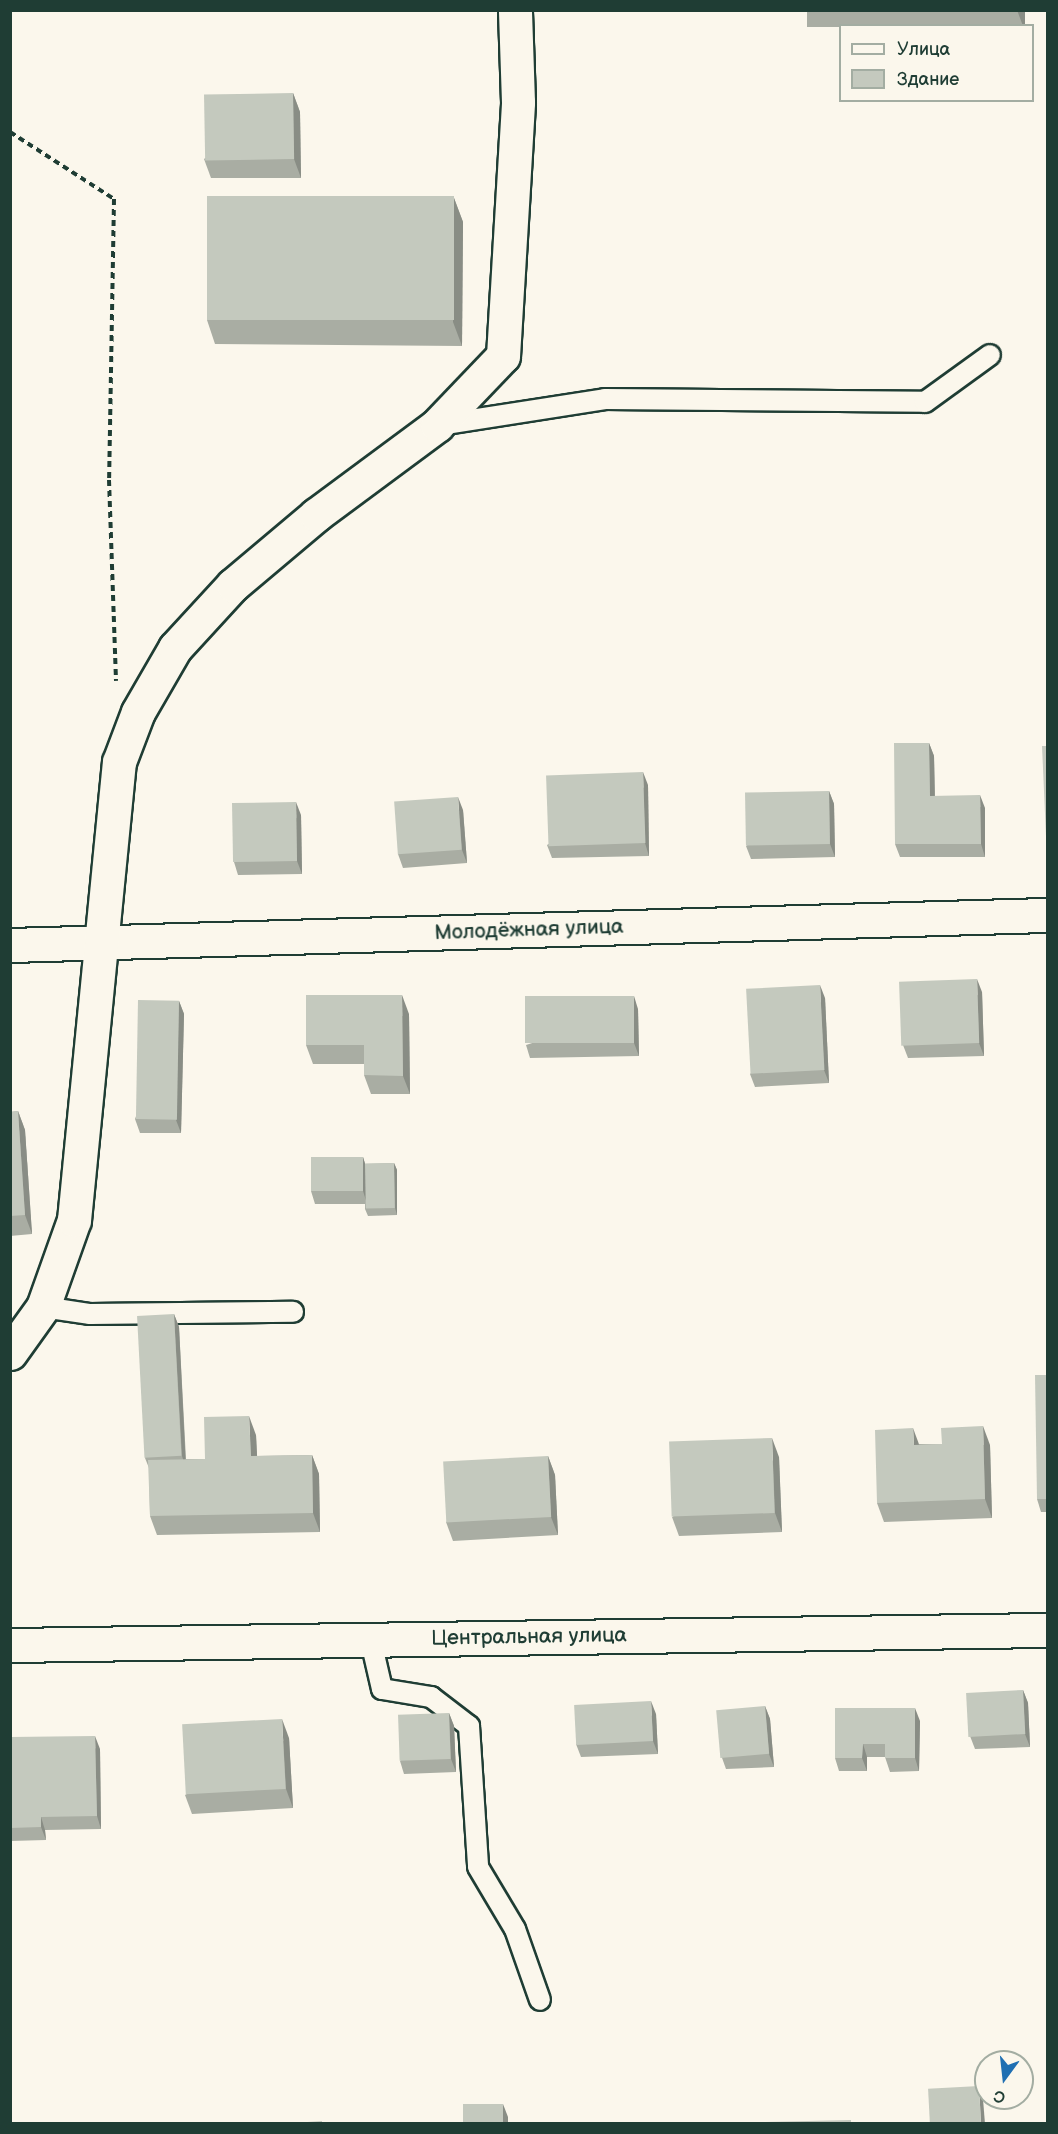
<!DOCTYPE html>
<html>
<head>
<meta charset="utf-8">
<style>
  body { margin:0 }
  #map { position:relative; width:1058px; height:2134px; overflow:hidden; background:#fbf7ec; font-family:"Balsamiq Sans",sans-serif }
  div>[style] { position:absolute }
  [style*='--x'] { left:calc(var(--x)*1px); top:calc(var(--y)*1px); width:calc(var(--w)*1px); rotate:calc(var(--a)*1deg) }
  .path>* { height:4px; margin-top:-2px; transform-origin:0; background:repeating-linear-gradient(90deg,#1f3d34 0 6px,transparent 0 10.5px) }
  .roads { filter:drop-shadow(2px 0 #1f3d34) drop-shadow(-2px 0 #1f3d34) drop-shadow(0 2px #1f3d34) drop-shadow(0 -2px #1f3d34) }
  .lane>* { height:20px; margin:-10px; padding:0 10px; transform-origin:10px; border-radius:10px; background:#fbf7ec }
  .street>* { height:33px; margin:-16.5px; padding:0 16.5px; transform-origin:16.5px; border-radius:16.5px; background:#fbf7ec }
  .secondary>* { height:33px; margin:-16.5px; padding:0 16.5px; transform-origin:16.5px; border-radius:16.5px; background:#fbf7ec }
  .wall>* { inset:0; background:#a9ada3; transform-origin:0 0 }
  .shaded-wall>* { inset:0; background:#898d85 }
  .building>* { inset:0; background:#c4c9be; transform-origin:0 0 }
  span { translate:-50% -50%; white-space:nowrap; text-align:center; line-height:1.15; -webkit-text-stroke:5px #fbf7ec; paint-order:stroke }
  .street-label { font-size:21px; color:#1f3d34 }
  .frame { position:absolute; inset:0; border:12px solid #1f3d34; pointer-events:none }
  .legend { position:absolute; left:839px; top:24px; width:195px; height:78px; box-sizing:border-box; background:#fbf7ec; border:2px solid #a3ada2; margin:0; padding:8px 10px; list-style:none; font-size:18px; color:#1f3d34 }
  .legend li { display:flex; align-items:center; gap:12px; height:30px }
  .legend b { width:30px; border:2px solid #a3ada2 }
  .north { position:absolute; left:974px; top:2050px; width:60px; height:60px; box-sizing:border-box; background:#fbf7ec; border:2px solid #a3ada2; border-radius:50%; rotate:195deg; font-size:16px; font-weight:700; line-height:24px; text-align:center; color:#1f3d34 }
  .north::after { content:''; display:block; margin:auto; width:21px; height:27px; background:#1f6fb2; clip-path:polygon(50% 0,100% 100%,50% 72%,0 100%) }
</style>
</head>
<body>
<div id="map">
  <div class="path">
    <i style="--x:10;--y:132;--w:124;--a:32.8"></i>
    <i style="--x:114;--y:199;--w:281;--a:91"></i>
    <i style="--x:109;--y:480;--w:201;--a:88"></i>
  </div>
  <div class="roads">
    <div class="lane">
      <i style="--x:439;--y:425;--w:168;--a:-8.9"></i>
      <i style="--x:605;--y:399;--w:320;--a:0.5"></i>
      <i style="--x:925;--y:402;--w:80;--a:-35.9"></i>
      <i style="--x:43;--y:1307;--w:48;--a:8.5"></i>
      <i style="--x:90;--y:1314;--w:203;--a:-0.6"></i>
      <i style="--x:373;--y:1650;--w:40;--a:77"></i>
      <i style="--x:382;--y:1689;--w:50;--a:9.3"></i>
      <i style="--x:431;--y:1697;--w:48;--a:37.3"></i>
      <i style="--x:469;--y:1726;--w:141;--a:86.3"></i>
      <i style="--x:478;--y:1867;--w:72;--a:59.2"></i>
      <i style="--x:515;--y:1929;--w:75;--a:70.6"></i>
    </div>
    <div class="street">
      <i style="--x:10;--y:945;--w:1038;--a:-1.66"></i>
      <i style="--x:10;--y:1353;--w:57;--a:-54.3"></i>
      <i style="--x:43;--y:1307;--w:92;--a:-70.4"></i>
      <i style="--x:74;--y:1220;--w:460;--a:-84.4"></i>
      <i style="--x:119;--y:762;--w:53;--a:-69.2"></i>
      <i style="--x:138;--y:712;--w:74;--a:-60"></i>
      <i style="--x:175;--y:648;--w:86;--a:-47.4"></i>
      <i style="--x:233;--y:585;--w:109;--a:-40.1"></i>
      <i style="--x:316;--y:515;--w:151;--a:-36.6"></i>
      <i style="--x:437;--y:425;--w:95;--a:-46.3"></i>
      <i style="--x:503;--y:356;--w:254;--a:-86.6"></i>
      <i style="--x:518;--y:102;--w:92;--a:-91.9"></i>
    </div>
    <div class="secondary">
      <i style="--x:10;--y:1645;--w:1038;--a:-0.83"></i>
    </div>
  </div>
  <div class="wall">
    <i style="left:807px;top:10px;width:218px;height:17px"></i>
    <i style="clip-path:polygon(293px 93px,300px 112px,301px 178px,211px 178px,204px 159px)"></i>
    <i style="clip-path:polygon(454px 198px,463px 222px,462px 346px,215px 344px,207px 320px)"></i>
    <i style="clip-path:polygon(929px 743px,934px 756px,935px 796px,985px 808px,985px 857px,900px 857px,895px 844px)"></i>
    <i style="clip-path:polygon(648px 785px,649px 856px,552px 858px,547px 845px)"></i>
    <i style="clip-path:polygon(829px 791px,834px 804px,835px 857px,751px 859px,746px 846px)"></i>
    <i style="clip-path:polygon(463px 810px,467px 863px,403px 868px,398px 854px)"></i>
    <i style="clip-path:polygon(301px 815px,302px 874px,238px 875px,234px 862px)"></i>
    <i style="clip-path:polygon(982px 992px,984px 1056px,908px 1058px,903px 1045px)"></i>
    <i style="clip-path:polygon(825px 998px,829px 1083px,755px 1087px,750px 1074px)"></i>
    <i style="clip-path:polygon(179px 1001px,184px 1014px,181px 1133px,140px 1133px,135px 1119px)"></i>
    <i style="clip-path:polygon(638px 1009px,639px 1056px,530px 1058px,526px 1045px)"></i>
    <i style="clip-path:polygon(409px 1014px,410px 1094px,371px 1094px,364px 1075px,364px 1064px,313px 1064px,306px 1045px)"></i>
    <i style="clip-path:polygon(18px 1111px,25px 1130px,32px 1234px,10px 1236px,10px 1112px)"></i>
    <i style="clip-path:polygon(363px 1157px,365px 1164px,394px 1163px,397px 1170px,397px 1215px,368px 1216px,365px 1209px,365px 1204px,315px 1204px,311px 1191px)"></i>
    <i style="clip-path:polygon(174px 1314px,179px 1327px,186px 1459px,205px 1459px,256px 1435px,257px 1456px,312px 1455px,319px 1474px,320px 1532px,157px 1535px,150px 1516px,149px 1468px,145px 1458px)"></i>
    <i style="clip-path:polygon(1047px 1375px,1047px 1512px,1041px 1512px,1037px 1499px)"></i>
    <i style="clip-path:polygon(919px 1444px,990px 1445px,992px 1518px,884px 1522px,877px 1503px)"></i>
    <i style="clip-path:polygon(548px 1456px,555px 1475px,558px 1535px,453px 1541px,446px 1522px)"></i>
    <i style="clip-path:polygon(779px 1457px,782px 1532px,679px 1536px,672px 1517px)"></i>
    <i style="clip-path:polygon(1023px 1690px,1028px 1703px,1030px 1747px,975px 1749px,970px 1736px)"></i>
    <i style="clip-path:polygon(765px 1706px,770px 1719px,774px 1767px,726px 1769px,721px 1755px)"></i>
    <i style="clip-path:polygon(835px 1708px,920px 1721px,919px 1771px,890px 1772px,885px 1757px,867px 1757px,867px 1771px,839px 1771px,835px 1758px)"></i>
    <i style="clip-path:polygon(449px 1713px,454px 1726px,456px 1772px,404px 1774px,400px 1761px)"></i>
    <i style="clip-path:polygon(656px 1714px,658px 1754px,581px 1757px,576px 1744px)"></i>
    <i style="clip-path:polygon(10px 1737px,100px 1749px,101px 1829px,45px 1830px,46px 1840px,10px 1841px)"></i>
    <i style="clip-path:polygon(289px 1738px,293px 1808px,192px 1814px,185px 1795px)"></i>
  </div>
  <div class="shaded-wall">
    <i style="clip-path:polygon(1017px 10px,1025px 10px,1025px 26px,1023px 26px)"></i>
    <i style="clip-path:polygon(293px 93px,300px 112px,301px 178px,294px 159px)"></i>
    <i style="clip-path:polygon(454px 198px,463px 222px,462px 346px,453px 322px)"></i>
    <i style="clip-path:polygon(929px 743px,934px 756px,935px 809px,930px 796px)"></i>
    <i style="clip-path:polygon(643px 772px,648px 785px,649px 856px,645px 843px)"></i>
    <i style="clip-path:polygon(829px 791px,834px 804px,835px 857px,830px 844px)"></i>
    <i style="clip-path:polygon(980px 795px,985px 808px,985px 857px,981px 844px)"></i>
    <i style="clip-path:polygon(458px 797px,463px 810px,467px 863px,462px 850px)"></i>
    <i style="clip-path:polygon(296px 802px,301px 815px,302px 874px,297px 861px)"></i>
    <i style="clip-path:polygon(977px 979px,982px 992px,984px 1056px,979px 1043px)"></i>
    <i style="clip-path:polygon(820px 985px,825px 998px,829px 1083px,824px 1070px)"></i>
    <i style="clip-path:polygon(402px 995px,409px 1014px,410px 1094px,403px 1076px)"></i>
    <i style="clip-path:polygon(634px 996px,638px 1009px,639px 1056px,634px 1043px)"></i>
    <i style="clip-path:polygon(179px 1001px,184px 1014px,181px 1133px,176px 1120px)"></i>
    <i style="clip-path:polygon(18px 1111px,25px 1130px,32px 1234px,25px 1215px)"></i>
    <i style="clip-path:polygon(363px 1157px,367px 1170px,367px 1204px,363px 1191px)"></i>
    <i style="clip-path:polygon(394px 1163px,397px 1170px,397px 1215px,395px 1208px)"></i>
    <i style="clip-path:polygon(174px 1314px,179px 1327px,186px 1469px,182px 1456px)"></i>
    <i style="clip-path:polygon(249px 1416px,256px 1435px,258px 1475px,251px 1456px)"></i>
    <i style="clip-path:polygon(983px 1426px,990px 1445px,992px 1518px,985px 1499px)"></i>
    <i style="clip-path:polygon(913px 1428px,920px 1447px,914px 1445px)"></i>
    <i style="clip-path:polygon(772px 1438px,779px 1457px,782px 1532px,775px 1513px)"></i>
    <i style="clip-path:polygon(312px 1455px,319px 1474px,320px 1532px,313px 1513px)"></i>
    <i style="clip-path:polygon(548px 1456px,555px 1475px,558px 1535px,551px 1517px)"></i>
    <i style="clip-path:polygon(1023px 1690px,1028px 1703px,1030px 1747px,1025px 1734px)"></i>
    <i style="clip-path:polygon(651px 1701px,656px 1714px,658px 1754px,653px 1741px)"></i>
    <i style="clip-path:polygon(765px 1706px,770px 1719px,774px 1767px,769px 1754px)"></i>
    <i style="clip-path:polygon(915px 1708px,920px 1721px,919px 1771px,915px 1758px)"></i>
    <i style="clip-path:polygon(449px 1713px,454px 1726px,456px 1772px,451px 1759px)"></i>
    <i style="clip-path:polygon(282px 1719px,289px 1738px,293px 1808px,286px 1789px)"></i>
    <i style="clip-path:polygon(95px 1736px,100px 1749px,101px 1829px,97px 1816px)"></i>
    <i style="clip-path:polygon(863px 1744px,867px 1757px,867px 1771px,862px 1758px)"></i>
    <i style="clip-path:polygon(41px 1817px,45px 1830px,46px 1840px,41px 1827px)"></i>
    <i style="clip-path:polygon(979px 2086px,983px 2099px,985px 2124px,981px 2124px)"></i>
    <i style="clip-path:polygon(503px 2104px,508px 2117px,508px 2124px,503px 2124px)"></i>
  </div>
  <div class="building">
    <i style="left:293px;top:93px;width:66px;height:89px;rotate:89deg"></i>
    <i style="left:207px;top:196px;width:247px;height:124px"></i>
    <i style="clip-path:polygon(894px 743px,929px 743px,930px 796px,980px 795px,981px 844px,895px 844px)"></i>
    <i style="clip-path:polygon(1042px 746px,1047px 746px,1047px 836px,1046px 836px)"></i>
    <i style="left:643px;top:772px;width:71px;height:97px;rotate:88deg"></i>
    <i style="left:829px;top:791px;width:53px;height:84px;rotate:89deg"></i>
    <i style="left:458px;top:797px;width:53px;height:64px;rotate:86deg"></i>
    <i style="left:296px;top:802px;width:59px;height:64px;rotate:89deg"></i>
    <i style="left:977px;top:979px;width:64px;height:78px;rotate:88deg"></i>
    <i style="left:820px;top:985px;width:85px;height:74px;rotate:87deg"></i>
    <i style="clip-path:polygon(306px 995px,402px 995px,403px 1076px,364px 1075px,364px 1045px,306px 1045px)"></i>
    <i style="left:634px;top:996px;width:47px;height:109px;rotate:90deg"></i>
    <i style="left:138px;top:1000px;width:41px;height:119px;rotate:1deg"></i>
    <i style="clip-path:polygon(18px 1111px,25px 1215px,10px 1216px,10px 1112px)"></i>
    <i style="left:363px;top:1157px;width:34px;height:52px;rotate:90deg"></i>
    <i style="left:394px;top:1163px;width:45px;height:29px;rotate:89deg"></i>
    <i style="left:174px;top:1314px;width:142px;height:37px;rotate:87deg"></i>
    <i style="clip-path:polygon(1035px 1375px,1047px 1375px,1047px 1499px,1037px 1499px)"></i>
    <i style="clip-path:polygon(249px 1416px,251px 1456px,312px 1455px,313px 1513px,150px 1516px,148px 1460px,205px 1459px,204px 1417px)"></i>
    <i style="clip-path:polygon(983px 1426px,985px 1499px,877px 1503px,875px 1430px,913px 1428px,914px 1445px,942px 1444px,941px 1428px)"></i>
    <i style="left:772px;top:1438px;width:75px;height:103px;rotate:88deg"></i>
    <i style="left:548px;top:1456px;width:61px;height:105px;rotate:87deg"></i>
    <i style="left:1023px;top:1690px;width:44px;height:57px;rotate:87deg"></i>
    <i style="left:651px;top:1701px;width:40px;height:77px;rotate:87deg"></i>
    <i style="left:765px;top:1706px;width:48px;height:49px;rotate:85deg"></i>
    <i style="clip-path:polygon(835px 1708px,915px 1708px,915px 1758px,885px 1758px,885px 1744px,863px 1744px,862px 1758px,835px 1758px)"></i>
    <i style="left:449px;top:1713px;width:46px;height:51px;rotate:88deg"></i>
    <i style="left:282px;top:1719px;width:70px;height:100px;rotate:87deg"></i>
    <i style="clip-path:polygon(95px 1736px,97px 1816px,41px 1817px,41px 1827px,10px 1828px,10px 1737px)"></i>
    <i style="left:979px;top:2086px;width:38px;height:51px;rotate:87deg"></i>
    <i style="left:463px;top:2104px;width:40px;height:20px"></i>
    <i style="clip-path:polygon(851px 2120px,851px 2124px,765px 2124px,765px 2122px)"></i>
    <i style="clip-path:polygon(322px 2121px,322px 2124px,278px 2124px)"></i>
  </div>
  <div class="street-label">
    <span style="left:529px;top:930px;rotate:-2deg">Молодёжная улица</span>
    <span style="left:529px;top:1637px;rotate:-1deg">Центральная улица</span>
  </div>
  <div class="frame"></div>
  <ul class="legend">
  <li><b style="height:8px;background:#fbf7ec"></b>Улица</li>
  <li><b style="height:16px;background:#c4c9be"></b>Здание</li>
  </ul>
  <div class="north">С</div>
</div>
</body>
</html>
